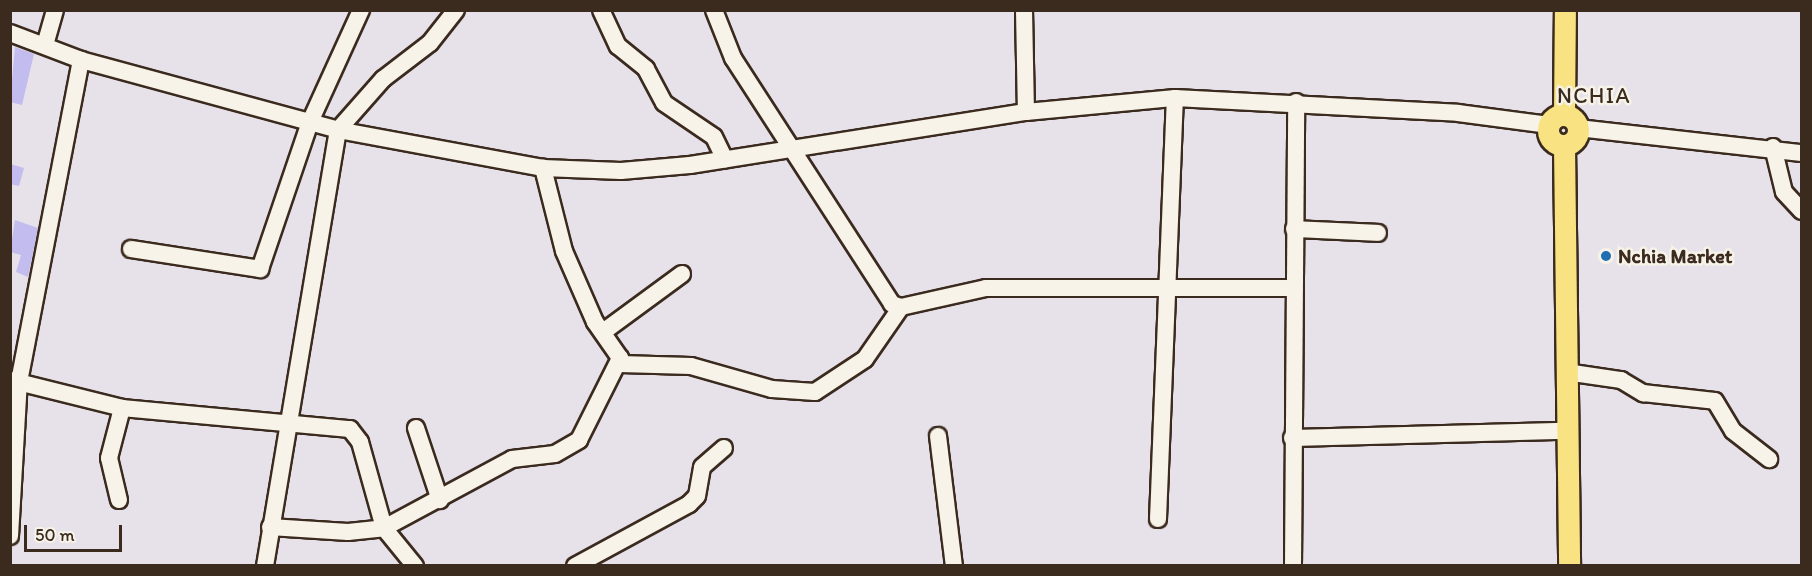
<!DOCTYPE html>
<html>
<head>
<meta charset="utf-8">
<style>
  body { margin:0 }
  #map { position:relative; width:1812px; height:576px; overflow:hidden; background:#e7e2ea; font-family:Itim,sans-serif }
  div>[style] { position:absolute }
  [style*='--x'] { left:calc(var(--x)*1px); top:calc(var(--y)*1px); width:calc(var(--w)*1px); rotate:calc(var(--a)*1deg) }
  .building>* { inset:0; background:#c3bcee }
  .roads { filter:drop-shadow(2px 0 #3b2a1e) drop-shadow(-2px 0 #3b2a1e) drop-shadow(0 2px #3b2a1e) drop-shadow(0 -2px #3b2a1e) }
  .minor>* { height:16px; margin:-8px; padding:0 8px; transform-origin:8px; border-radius:8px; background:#f7f3e8 }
  .major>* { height:21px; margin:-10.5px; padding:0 10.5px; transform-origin:10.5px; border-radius:10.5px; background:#f8e281 }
  .major>.ring { margin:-10.5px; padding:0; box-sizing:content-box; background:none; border:21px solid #f8e281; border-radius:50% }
  .dots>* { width:16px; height:16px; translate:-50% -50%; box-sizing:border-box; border:3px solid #f7f3e8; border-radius:50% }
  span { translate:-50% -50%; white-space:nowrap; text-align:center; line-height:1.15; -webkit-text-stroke:5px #f7f3e8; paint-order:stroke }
  .poi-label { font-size:20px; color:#3b2a1e; font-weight:700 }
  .left { translate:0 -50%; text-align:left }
  .quarter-label { font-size:22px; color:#3b2a1e; letter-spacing:1.5px }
  .frame { position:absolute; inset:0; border:12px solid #3b2a1e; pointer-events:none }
  .scale { position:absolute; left:24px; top:525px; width:98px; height:27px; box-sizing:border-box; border:3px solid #3b2a1e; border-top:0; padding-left:8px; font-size:18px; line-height:21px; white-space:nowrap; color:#3b2a1e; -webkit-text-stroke:4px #f7f3e8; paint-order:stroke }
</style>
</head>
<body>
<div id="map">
  <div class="building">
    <i style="clip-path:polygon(15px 47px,34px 54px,22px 105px,10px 102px)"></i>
    <i style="clip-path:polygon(10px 164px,24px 168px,19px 186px,10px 184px)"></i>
    <i style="clip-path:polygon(15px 220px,38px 228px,28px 277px,16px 272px,21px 255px,10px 252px)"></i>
  </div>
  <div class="roads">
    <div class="minor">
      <i style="--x:601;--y:10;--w:40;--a:65"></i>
      <i style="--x:618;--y:46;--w:36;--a:39"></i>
      <i style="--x:646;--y:69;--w:38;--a:62"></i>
      <i style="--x:664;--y:103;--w:60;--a:34.2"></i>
      <i style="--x:714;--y:137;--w:25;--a:64"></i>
      <i style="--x:714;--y:10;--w:52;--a:68.4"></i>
      <i style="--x:733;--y:58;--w:293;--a:57.1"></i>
      <i style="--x:892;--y:304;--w:9;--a:18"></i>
      <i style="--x:901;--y:307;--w:87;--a:-12.6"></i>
      <i style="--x:986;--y:288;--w:307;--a:0"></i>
      <i style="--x:1024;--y:10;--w:102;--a:88.9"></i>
      <i style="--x:10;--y:33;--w:76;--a:20.8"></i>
      <i style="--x:81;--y:60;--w:266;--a:15.2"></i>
      <i style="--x:338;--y:130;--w:208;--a:10.5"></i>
      <i style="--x:543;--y:168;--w:78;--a:2.2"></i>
      <i style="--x:621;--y:171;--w:69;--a:-5"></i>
      <i style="--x:690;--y:165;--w:340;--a:-9"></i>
      <i style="--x:1026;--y:112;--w:150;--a:-5.4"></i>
      <i style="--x:1175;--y:98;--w:283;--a:3"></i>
      <i style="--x:1458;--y:113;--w:92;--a:7.5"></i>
      <i style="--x:45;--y:45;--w:36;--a:-74"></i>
      <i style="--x:1578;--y:128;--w:225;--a:6.4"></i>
      <i style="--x:1773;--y:147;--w:46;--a:76.3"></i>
      <i style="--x:1784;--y:192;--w:26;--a:47"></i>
      <i style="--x:1294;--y:229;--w:84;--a:2.7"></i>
      <i style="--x:131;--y:249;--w:131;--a:8.8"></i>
      <i style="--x:260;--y:269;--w:155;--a:-71.2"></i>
      <i style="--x:310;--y:122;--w:123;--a:-65.5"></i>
      <i style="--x:603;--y:332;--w:98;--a:-36.3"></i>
      <i style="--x:620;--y:364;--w:71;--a:1.6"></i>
      <i style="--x:691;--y:366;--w:84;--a:15.9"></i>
      <i style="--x:772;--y:389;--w:43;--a:4"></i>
      <i style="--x:815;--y:392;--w:60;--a:-33.4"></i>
      <i style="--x:865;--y:359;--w:63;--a:-55.3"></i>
      <i style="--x:1566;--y:372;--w:56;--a:8.3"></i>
      <i style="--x:1621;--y:380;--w:26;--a:31"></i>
      <i style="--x:1643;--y:393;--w:72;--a:6.3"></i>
      <i style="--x:1715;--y:401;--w:35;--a:59"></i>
      <i style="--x:1733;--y:431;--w:46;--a:37.9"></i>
      <i style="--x:10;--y:380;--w:115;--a:14"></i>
      <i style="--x:122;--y:408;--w:229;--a:5.3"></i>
      <i style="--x:350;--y:429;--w:16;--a:52"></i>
      <i style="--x:360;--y:442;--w:89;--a:74.4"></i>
      <i style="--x:384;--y:528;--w:49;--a:50.8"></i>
      <i style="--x:416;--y:428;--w:76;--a:71.6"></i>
      <i style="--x:938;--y:436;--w:131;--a:83"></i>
      <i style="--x:1292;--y:438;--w:275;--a:-1.5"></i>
      <i style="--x:119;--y:500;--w:43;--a:-103.4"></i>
      <i style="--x:109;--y:458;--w:52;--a:-75.4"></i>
      <i style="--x:1158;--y:519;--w:421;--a:-87.7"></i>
      <i style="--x:270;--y:527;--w:78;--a:3.7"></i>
      <i style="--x:348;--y:532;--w:36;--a:-6"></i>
      <i style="--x:384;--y:528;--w:145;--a:-28.3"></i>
      <i style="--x:512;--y:459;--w:43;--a:-6.6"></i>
      <i style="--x:555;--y:454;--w:28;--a:-30"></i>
      <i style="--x:579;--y:440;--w:92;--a:-63.4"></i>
      <i style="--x:620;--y:358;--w:44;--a:-124.8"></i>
      <i style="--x:595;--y:322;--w:77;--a:-113.6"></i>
      <i style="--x:564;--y:251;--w:86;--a:-104.2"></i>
      <i style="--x:10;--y:536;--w:154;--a:-86.7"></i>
      <i style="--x:19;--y:382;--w:328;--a:-79.1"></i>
      <i style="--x:265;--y:566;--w:442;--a:-80.5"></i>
      <i style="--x:338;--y:130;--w:68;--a:-48.6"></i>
      <i style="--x:383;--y:79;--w:59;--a:-37.5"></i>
      <i style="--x:430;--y:43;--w:42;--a:-51.8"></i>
      <i style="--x:575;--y:566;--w:130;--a:-28.5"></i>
      <i style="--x:689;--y:504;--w:11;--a:-45"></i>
      <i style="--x:697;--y:496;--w:29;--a:-80"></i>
      <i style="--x:702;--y:467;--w:29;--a:-41"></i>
      <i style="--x:1293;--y:566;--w:464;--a:-89.6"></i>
    </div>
    <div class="major">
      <i style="--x:1564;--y:115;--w:105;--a:-89.5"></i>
      <i class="ring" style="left:1548px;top:115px;width:9px;height:9px"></i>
      <i style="--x:1564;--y:145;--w:421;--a:89.3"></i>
    </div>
  </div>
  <div class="dots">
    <i style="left:1606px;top:256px;background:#1f6fb2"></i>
  </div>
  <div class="poi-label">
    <span class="left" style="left:1618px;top:256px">Nchia Market</span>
  </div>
  <div class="quarter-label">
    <span style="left:1594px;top:96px">NCHIA</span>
  </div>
  <div class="frame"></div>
  <div class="scale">50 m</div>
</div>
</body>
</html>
